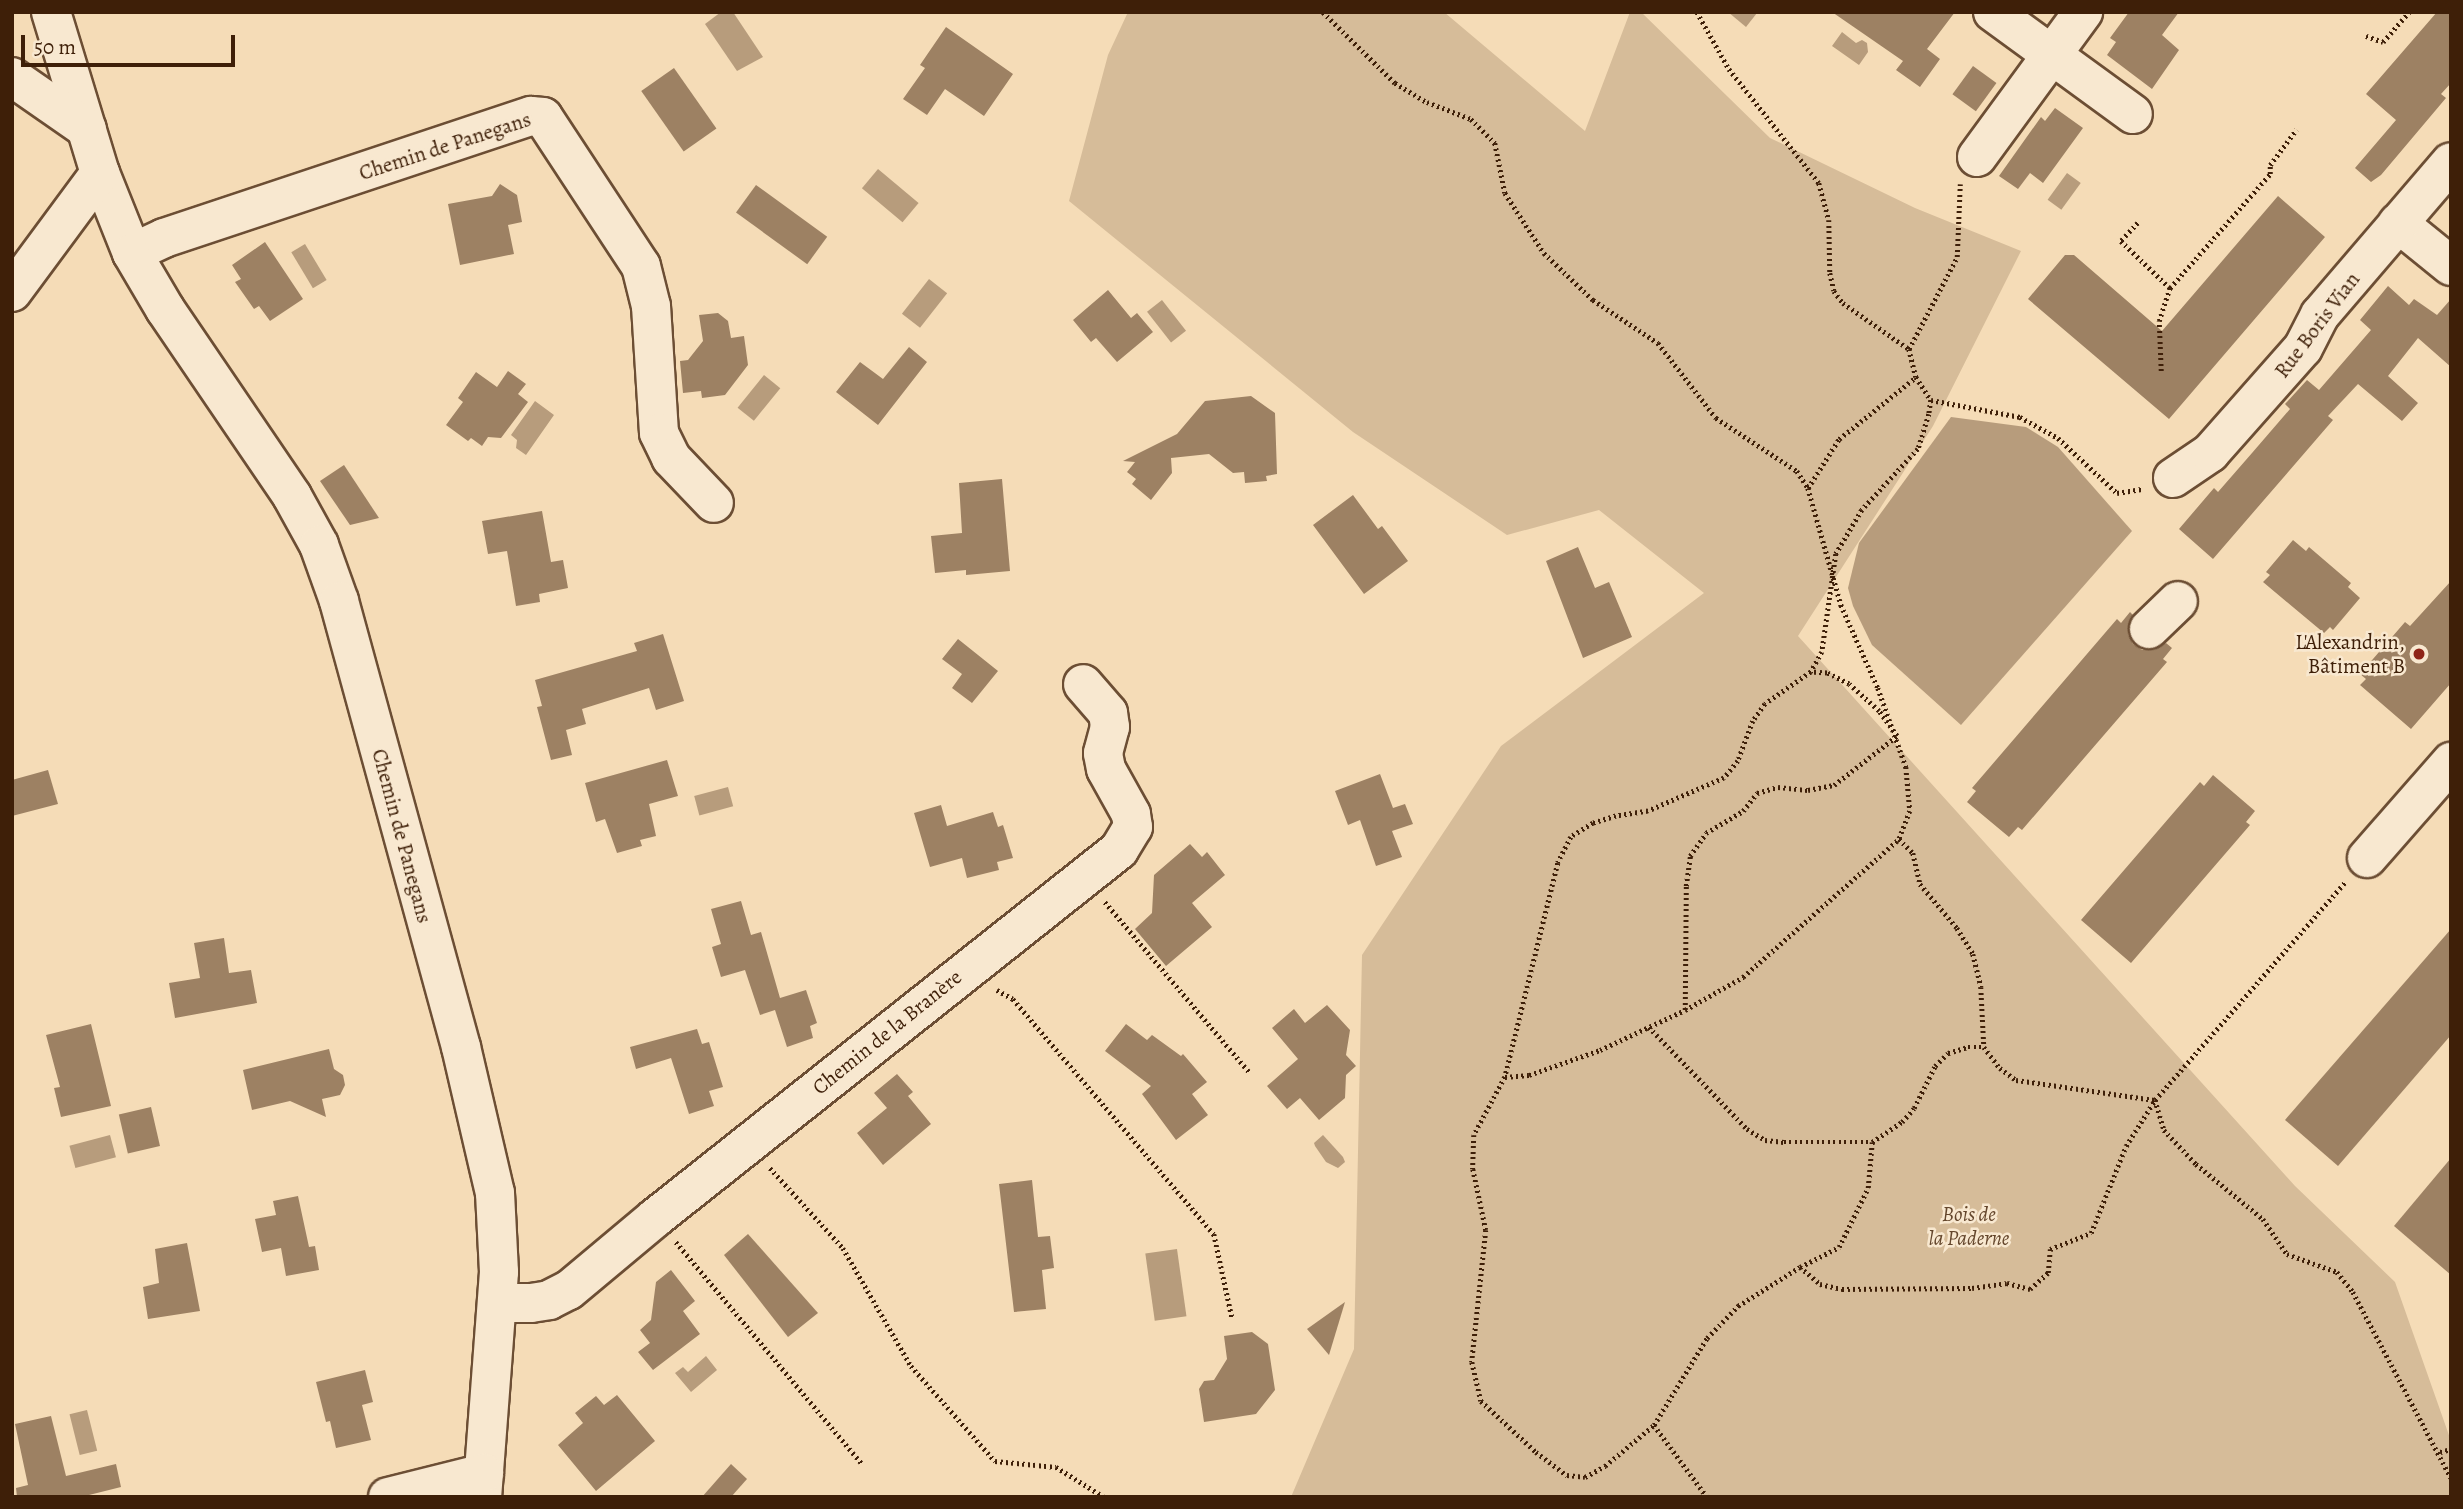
<!DOCTYPE html>
<html>
<head>
<meta charset="utf-8">
<style>
  body { margin:0 }
  #map { position:relative; width:2463px; height:1509px; overflow:hidden; background:#f5dcb7; font-family:Alegreya,serif }
  div>[style] { position:absolute }
  [style*='--x'] { left:calc(var(--x)*1px); top:calc(var(--y)*1px); width:calc(var(--w)*1px); rotate:calc(var(--a)*1deg) }
  .green>* { inset:0; background:#d6bc99 }
  .water>* { inset:0; background:#b79c7c; transform-origin:0 0 }
  .building>* { inset:0; background:#9d8163; transform-origin:0 0 }
  .path>* { height:4.5px; margin-top:-2.25px; transform-origin:0; background:repeating-linear-gradient(90deg,#3e1f08 0 2px,transparent 0 5.5px) }
  .roads { filter:drop-shadow(2px 0 #6c4e34) drop-shadow(-2px 0 #6c4e34) drop-shadow(0 2px #6c4e34) drop-shadow(0 -2px #6c4e34) }
  .minor>* { height:38px; margin:-19px; padding:0 19px; transform-origin:19px; border-radius:19px; background:#f8e8d0 }
  .dots>* { width:19px; height:19px; translate:-50% -50%; box-sizing:border-box; border:4px solid #f8e8d0; border-radius:50% }
  span { translate:-50% -50%; white-space:nowrap; text-align:center; line-height:1.15; -webkit-text-stroke:5px #f8e8d0; paint-order:stroke }
  .street-label { font-size:21px; color:#3e1f08 }
  .poi-label { font-size:21px; color:#3e1f08 }
  .right { translate:-100% -50%; text-align:right }
  .park-label { font-size:21px; color:#64462c; font-style:italic }
  .frame { position:absolute; inset:0; border:14px solid #3e1f08; pointer-events:none }
  .scale { position:absolute; left:21px; top:35px; width:214px; height:32px; box-sizing:border-box; border:4px solid #3e1f08; border-top:0; padding-left:9px; font-size:21px; line-height:24px; white-space:nowrap; color:#3e1f08; -webkit-text-stroke:5px #f8e8d0; paint-order:stroke }
</style>
</head>
<body>
<div id="map">
  <div class="green">
    <i style="clip-path:polygon(1128px 12px,1444px 12px,1585px 131px,1630px 12px,1641px 12px,1770px 138px,1915px 208px,2021px 251px,1933px 426px,1798px 636px,2295px 1186px,2395px 1282px,2451px 1441px,2451px 1497px,1291px 1497px,1354px 1349px,1362px 955px,1501px 746px,1704px 593px,1599px 510px,1507px 535px,1353px 432px,1069px 201px,1108px 55px)"></i>
  </div>
  <div class="water">
    <i style="clip-path:polygon(721px 12px,733px 12px,763px 57px,737px 71px,705px 24px)"></i>
    <i style="clip-path:polygon(1728px 12px,1756px 12px,1757px 13px,1746px 27px)"></i>
    <i style="clip-path:polygon(1842px 32px,1856px 43px,1862px 40px,1867px 43px,1868px 52px,1859px 65px,1832px 46px)"></i>
    <i style="left:878px;top:169px;width:53px;height:25px;rotate:40deg"></i>
    <i style="left:2067px;top:173px;width:17px;height:33px;rotate:36deg"></i>
    <i style="left:305px;top:244px;width:42px;height:16px;rotate:59deg"></i>
    <i style="left:929px;top:279px;width:23px;height:44px;rotate:38deg"></i>
    <i style="left:1162px;top:300px;width:39px;height:19px;rotate:52deg"></i>
    <i style="left:764px;top:375px;width:21px;height:42px;rotate:39deg"></i>
    <i style="clip-path:polygon(535px 401px,554px 415px,526px 455px,516px 448px,517px 440px,511px 435px)"></i>
    <i style="clip-path:polygon(1951px 417px,2026px 427px,2058px 447px,2132px 531px,1961px 725px,1872px 645px,1853px 606px,1848px 588px,1859px 543px)"></i>
    <i style="left:728px;top:787px;width:20px;height:35px;rotate:75deg"></i>
    <i style="left:110px;top:1135px;width:23px;height:42px;rotate:75deg"></i>
    <i style="clip-path:polygon(1323px 1135px,1343px 1157px,1345px 1162px,1338px 1168px,1326px 1162px,1315px 1146px,1314px 1143px)"></i>
    <i style="left:1177px;top:1249px;width:68px;height:32px;rotate:82deg"></i>
    <i style="clip-path:polygon(706px 1356px,717px 1370px,691px 1392px,675px 1373px,683px 1367px,688px 1372px)"></i>
    <i style="left:87px;top:1410px;width:42px;height:18px;rotate:76deg"></i>
  </div>
  <div class="building">
    <i style="clip-path:polygon(1832px 12px,1955px 12px,1927px 49px,1940px 59px,1920px 87px,1896px 70px,1903px 61px)"></i>
    <i style="clip-path:polygon(2129px 12px,2179px 12px,2162px 35px,2179px 50px,2152px 89px,2107px 55px,2116px 42px,2110px 38px)"></i>
    <i style="clip-path:polygon(2437px 12px,2451px 12px,2451px 83px,2441px 94px,2446px 98px,2381px 175px,2371px 182px,2355px 168px,2396px 120px,2366px 94px)"></i>
    <i style="clip-path:polygon(946px 27px,1013px 74px,984px 116px,945px 89px,927px 115px,903px 99px,925px 68px,920px 65px)"></i>
    <i style="left:1973px;top:66px;width:29px;height:35px;rotate:36deg"></i>
    <i style="left:674px;top:68px;width:74px;height:40px;rotate:55deg"></i>
    <i style="clip-path:polygon(2055px 108px,2083px 128px,2043px 183px,2030px 173px,2018px 189px,1999px 176px,2041px 117px,2045px 121px)"></i>
    <i style="clip-path:polygon(500px 184px,517px 195px,522px 222px,508px 225px,514px 254px,460px 265px,448px 204px,492px 196px)"></i>
    <i style="left:756px;top:185px;width:88px;height:34px;rotate:36deg"></i>
    <i style="clip-path:polygon(2278px 196px,2325px 237px,2169px 419px,2028px 299px,2065px 255px,2074px 255px,2162px 331px)"></i>
    <i style="clip-path:polygon(265px 242px,303px 299px,270px 321px,259px 306px,254px 309px,235px 282px,241px 279px,232px 265px)"></i>
    <i style="clip-path:polygon(2388px 286px,2409px 305px,2414px 299px,2437px 315px,2451px 299px,2451px 367px,2418px 338px,2388px 376px,2418px 403px,2402px 421px,2358px 384px,2328px 416px,2333px 420px,2213px 559px,2179px 529px,2214px 488px,2218px 492px,2252px 453px,2290px 409px,2285px 404px,2307px 380px,2319px 390px,2371px 330px,2360px 320px)"></i>
    <i style="clip-path:polygon(1108px 290px,1131px 318px,1137px 313px,1153px 332px,1117px 362px,1096px 338px,1091px 342px,1073px 320px)"></i>
    <i style="clip-path:polygon(718px 313px,728px 321px,731px 338px,744px 336px,748px 365px,725px 395px,702px 398px,701px 391px,683px 393px,680px 361px,688px 360px,703px 341px,699px 315px)"></i>
    <i style="clip-path:polygon(909px 347px,927px 362px,878px 425px,836px 392px,860px 362px,883px 379px)"></i>
    <i style="clip-path:polygon(508px 371px,526px 384px,518px 394px,528px 402px,501px 438px,488px 437px,482px 446px,471px 438px,468px 441px,446px 425px,463px 402px,458px 398px,476px 372px,497px 387px)"></i>
    <i style="clip-path:polygon(1251px 396px,1275px 413px,1277px 474px,1266px 476px,1267px 481px,1245px 483px,1244px 472px,1233px 473px,1209px 454px,1171px 458px,1172px 473px,1151px 500px,1132px 484px,1136px 479px,1127px 472px,1135px 462px,1123px 461px,1177px 434px,1205px 401px)"></i>
    <i style="clip-path:polygon(344px 465px,379px 518px,350px 525px,320px 481px)"></i>
    <i style="clip-path:polygon(1002px 479px,1010px 571px,966px 575px,966px 570px,935px 573px,931px 536px,962px 533px,959px 483px)"></i>
    <i style="clip-path:polygon(1353px 495px,1378px 529px,1382px 526px,1408px 561px,1364px 594px,1313px 525px)"></i>
    <i style="clip-path:polygon(542px 511px,551px 562px,563px 560px,568px 588px,539px 594px,540px 602px,516px 606px,507px 551px,488px 554px,482px 521px)"></i>
    <i style="clip-path:polygon(2293px 540px,2306px 551px,2309px 547px,2351px 583px,2348px 587px,2360px 598px,2333px 630px,2330px 627px,2324px 633px,2263px 582px,2270px 575px,2266px 572px)"></i>
    <i style="clip-path:polygon(1578px 547px,1595px 588px,1609px 582px,1632px 637px,1583px 658px,1546px 561px)"></i>
    <i style="clip-path:polygon(2451px 581px,2451px 683px,2411px 729px,2360px 685px,2366px 679px,2360px 674px,2405px 622px,2410px 626px)"></i>
    <i style="clip-path:polygon(2130px 612px,2133px 615px,2128px 634px,2133px 644px,2142px 650px,2154px 650px,2166px 643px,2172px 648px,2163px 659px,2167px 662px,2022px 830px,2018px 827px,2009px 837px,1967px 802px,1976px 791px,1972px 788px,2117px 619px,2121px 623px)"></i>
    <i style="clip-path:polygon(663px 634px,684px 701px,656px 710px,649px 688px,582px 709px,586px 724px,566px 730px,572px 755px,551px 760px,537px 707px,542px 706px,535px 680px,637px 651px,634px 643px)"></i>
    <i style="clip-path:polygon(958px 639px,998px 671px,972px 703px,952px 688px,962px 674px,942px 659px)"></i>
    <i style="clip-path:polygon(667px 760px,678px 796px,649px 804px,656px 836px,640px 840px,642px 846px,617px 853px,605px 819px,596px 822px,585px 783px)"></i>
    <i style="clip-path:polygon(48px 770px,58px 804px,12px 816px,12px 780px)"></i>
    <i style="clip-path:polygon(1380px 774px,1393px 808px,1405px 804px,1413px 824px,1392px 831px,1402px 857px,1376px 866px,1360px 820px,1348px 825px,1335px 791px)"></i>
    <i style="clip-path:polygon(2213px 775px,2255px 811px,2246px 822px,2250px 825px,2131px 963px,2081px 920px,2200px 782px,2204px 786px)"></i>
    <i style="clip-path:polygon(941px 805px,947px 826px,993px 812px,998px 827px,1003px 825px,1013px 858px,997px 862px,999px 870px,967px 878px,962px 858px,930px 867px,914px 813px)"></i>
    <i style="clip-path:polygon(1190px 844px,1202px 857px,1207px 852px,1225px 875px,1192px 903px,1212px 927px,1166px 966px,1135px 929px,1152px 913px,1154px 875px)"></i>
    <i style="clip-path:polygon(741px 901px,751px 935px,761px 932px,780px 998px,806px 990px,817px 1023px,810px 1026px,813px 1038px,787px 1047px,775px 1010px,760px 1015px,745px 970px,721px 977px,712px 947px,721px 944px,711px 909px)"></i>
    <i style="clip-path:polygon(2451px 929px,2451px 1035px,2338px 1166px,2285px 1120px)"></i>
    <i style="clip-path:polygon(224px 938px,229px 973px,251px 970px,257px 1003px,175px 1018px,169px 983px,200px 978px,194px 943px)"></i>
    <i style="clip-path:polygon(1327px 1005px,1350px 1030px,1346px 1055px,1356px 1066px,1346px 1075px,1345px 1098px,1319px 1120px,1300px 1098px,1287px 1109px,1267px 1086px,1298px 1059px,1272px 1028px,1294px 1009px,1305px 1023px)"></i>
    <i style="clip-path:polygon(91px 1024px,111px 1106px,61px 1117px,54px 1088px,60px 1087px,46px 1035px)"></i>
    <i style="clip-path:polygon(1126px 1024px,1147px 1040px,1152px 1035px,1181px 1056px,1183px 1054px,1207px 1082px,1192px 1094px,1208px 1115px,1176px 1140px,1142px 1094px,1151px 1086px,1105px 1051px)"></i>
    <i style="clip-path:polygon(697px 1029px,702px 1044px,709px 1042px,723px 1087px,709px 1091px,714px 1106px,689px 1114px,671px 1058px,636px 1069px,630px 1047px)"></i>
    <i style="clip-path:polygon(329px 1049px,334px 1069px,343px 1075px,345px 1085px,340px 1095px,322px 1099px,326px 1117px,290px 1101px,252px 1110px,243px 1070px)"></i>
    <i style="clip-path:polygon(897px 1074px,913px 1092px,908px 1096px,931px 1124px,883px 1165px,857px 1133px,887px 1108px,874px 1093px)"></i>
    <i style="left:151px;top:1107px;width:40px;height:33px;rotate:77deg"></i>
    <i style="clip-path:polygon(2451px 1158px,2451px 1275px,2394px 1226px)"></i>
    <i style="clip-path:polygon(1032px 1180px,1038px 1237px,1050px 1236px,1054px 1268px,1042px 1270px,1046px 1309px,1014px 1312px,999px 1184px)"></i>
    <i style="clip-path:polygon(298px 1196px,309px 1247px,315px 1246px,319px 1270px,286px 1276px,281px 1248px,262px 1252px,255px 1219px,276px 1215px,273px 1201px)"></i>
    <i style="clip-path:polygon(748px 1234px,818px 1313px,788px 1337px,724px 1255px)"></i>
    <i style="clip-path:polygon(187px 1243px,200px 1311px,148px 1319px,143px 1287px,159px 1283px,155px 1249px)"></i>
    <i style="clip-path:polygon(671px 1270px,695px 1301px,683px 1311px,700px 1334px,653px 1370px,638px 1352px,650px 1343px,640px 1330px,651px 1320px,656px 1282px)"></i>
    <i style="clip-path:polygon(1345px 1302px,1329px 1355px,1307px 1329px)"></i>
    <i style="clip-path:polygon(1252px 1332px,1268px 1344px,1275px 1390px,1256px 1414px,1204px 1422px,1199px 1389px,1204px 1381px,1214px 1380px,1227px 1359px,1224px 1336px)"></i>
    <i style="clip-path:polygon(365px 1370px,373px 1402px,362px 1405px,371px 1440px,336px 1448px,330px 1421px,326px 1422px,316px 1382px)"></i>
    <i style="clip-path:polygon(617px 1395px,655px 1441px,596px 1491px,558px 1445px,583px 1423px,575px 1413px,596px 1396px,604px 1405px)"></i>
    <i style="clip-path:polygon(51px 1416px,66px 1476px,116px 1464px,121px 1487px,81px 1497px,17px 1497px,16px 1488px,28px 1485px,15px 1424px)"></i>
    <i style="clip-path:polygon(731px 1464px,747px 1479px,731px 1497px,702px 1497px)"></i>
  </div>
  <div class="path">
    <i style="--x:1323;--y:12;--w:101;--a:44.6"></i>
    <i style="--x:1395;--y:83;--w:37;--a:31"></i>
    <i style="--x:1427;--y:102;--w:47;--a:21.1"></i>
    <i style="--x:1471;--y:119;--w:34;--a:45"></i>
    <i style="--x:1495;--y:143;--w:51;--a:78.7"></i>
    <i style="--x:1505;--y:193;--w:72;--a:57"></i>
    <i style="--x:1544;--y:253;--w:68;--a:43.8"></i>
    <i style="--x:1593;--y:300;--w:78;--a:33.5"></i>
    <i style="--x:1658;--y:343;--w:95;--a:52.3"></i>
    <i style="--x:1716;--y:418;--w:97;--a:33.2"></i>
    <i style="--x:1797;--y:471;--w:20;--a:57"></i>
    <i style="--x:1808;--y:488;--w:122;--a:74.2"></i>
    <i style="--x:1841;--y:605;--w:91;--a:66"></i>
    <i style="--x:1878;--y:688;--w:84;--a:70.5"></i>
    <i style="--x:1906;--y:767;--w:44;--a:84.8"></i>
    <i style="--x:1910;--y:811;--w:30;--a:111"></i>
    <i style="--x:1899;--y:839;--w:20;--a:45"></i>
    <i style="--x:1913;--y:853;--w:32;--a:77"></i>
    <i style="--x:1920;--y:884;--w:57;--a:49.9"></i>
    <i style="--x:1957;--y:928;--w:31;--a:58"></i>
    <i style="--x:1973;--y:954;--w:34;--a:76"></i>
    <i style="--x:1981;--y:987;--w:60;--a:87.1"></i>
    <i style="--x:1984;--y:1047;--w:26;--a:53"></i>
    <i style="--x:2000;--y:1068;--w:20;--a:37"></i>
    <i style="--x:2016;--y:1080;--w:140;--a:8.2"></i>
    <i style="--x:2155;--y:1100;--w:31;--a:73"></i>
    <i style="--x:2164;--y:1130;--w:47;--a:46.7"></i>
    <i style="--x:2196;--y:1164;--w:87;--a:39.4"></i>
    <i style="--x:2263;--y:1219;--w:42;--a:55.6"></i>
    <i style="--x:2287;--y:1254;--w:53;--a:19.8"></i>
    <i style="--x:2337;--y:1272;--w:26;--a:51"></i>
    <i style="--x:2353;--y:1292;--w:210;--a:62.2"></i>
    <i style="--x:1697;--y:12;--w:65;--a:60.7"></i>
    <i style="--x:1729;--y:69;--w:145;--a:51.7"></i>
    <i style="--x:1819;--y:183;--w:38;--a:75"></i>
    <i style="--x:1829;--y:220;--w:53;--a:88.9"></i>
    <i style="--x:1830;--y:273;--w:18;--a:77"></i>
    <i style="--x:1834;--y:291;--w:15;--a:53"></i>
    <i style="--x:1843;--y:303;--w:80;--a:34.9"></i>
    <i style="--x:1909;--y:349;--w:29;--a:76"></i>
    <i style="--x:1916;--y:377;--w:27;--a:57"></i>
    <i style="--x:1931;--y:400;--w:14;--a:98"></i>
    <i style="--x:1929;--y:414;--w:37;--a:107"></i>
    <i style="--x:1918;--y:449;--w:83;--a:132.6"></i>
    <i style="--x:1862;--y:510;--w:51;--a:120.6"></i>
    <i style="--x:1836;--y:554;--w:99;--a:98.1"></i>
    <i style="--x:1822;--y:652;--w:23;--a:119"></i>
    <i style="--x:1811;--y:672;--w:56;--a:145.2"></i>
    <i style="--x:1765;--y:704;--w:21;--a:125"></i>
    <i style="--x:1753;--y:721;--w:43;--a:110.6"></i>
    <i style="--x:1738;--y:761;--w:22;--a:129"></i>
    <i style="--x:1724;--y:778;--w:83;--a:156.5"></i>
    <i style="--x:1648;--y:811;--w:32;--a:171"></i>
    <i style="--x:1616;--y:816;--w:24;--a:163"></i>
    <i style="--x:1593;--y:823;--w:26;--a:148"></i>
    <i style="--x:1571;--y:837;--w:29;--a:117"></i>
    <i style="--x:1558;--y:863;--w:220;--a:103.9"></i>
    <i style="--x:1505;--y:1077;--w:66;--a:118.1"></i>
    <i style="--x:1474;--y:1135;--w:34;--a:92"></i>
    <i style="--x:1473;--y:1169;--w:62;--a:78"></i>
    <i style="--x:1486;--y:1230;--w:133;--a:96.1"></i>
    <i style="--x:1472;--y:1362;--w:40;--a:77"></i>
    <i style="--x:1481;--y:1401;--w:75;--a:42.8"></i>
    <i style="--x:1536;--y:1452;--w:39;--a:37"></i>
    <i style="--x:1567;--y:1475;--w:18;--a:6"></i>
    <i style="--x:1585;--y:1477;--w:23;--a:-29"></i>
    <i style="--x:1605;--y:1466;--w:64;--a:-39.9"></i>
    <i style="--x:1654;--y:1425;--w:89;--a:53.6"></i>
    <i style="--x:2366;--y:36;--w:18;--a:19"></i>
    <i style="--x:2383;--y:42;--w:40;--a:-49"></i>
    <i style="--x:2138;--y:223;--w:25;--a:133"></i>
    <i style="--x:2121;--y:241;--w:68;--a:43.8"></i>
    <i style="--x:2170;--y:288;--w:152;--a:-48.7"></i>
    <i style="--x:2270;--y:174;--w:9;--a:-90"></i>
    <i style="--x:2270;--y:165;--w:44;--a:-53.4"></i>
    <i style="--x:1909;--y:349;--w:104;--a:-62.4"></i>
    <i style="--x:1957;--y:257;--w:73;--a:-87.6"></i>
    <i style="--x:2161;--y:371;--w:50;--a:-92.3"></i>
    <i style="--x:2159;--y:321;--w:35;--a:-72"></i>
    <i style="--x:1931;--y:400;--w:91;--a:10.8"></i>
    <i style="--x:2020;--y:417;--w:43;--a:28.9"></i>
    <i style="--x:2058;--y:438;--w:81;--a:43"></i>
    <i style="--x:2117;--y:493;--w:25;--a:-9"></i>
    <i style="--x:1808;--y:488;--w:58;--a:-57.7"></i>
    <i style="--x:1839;--y:439;--w:99;--a:-38.8"></i>
    <i style="--x:1105;--y:902;--w:223;--a:49.7"></i>
    <i style="--x:997;--y:990;--w:18;--a:29"></i>
    <i style="--x:1013;--y:999;--w:309;--a:49.5"></i>
    <i style="--x:1214;--y:1234;--w:85;--a:77.8"></i>
    <i style="--x:1685;--y:1010;--w:124;--a:-89.5"></i>
    <i style="--x:1686;--y:886;--w:30;--a:-82"></i>
    <i style="--x:1690;--y:856;--w:28;--a:-55"></i>
    <i style="--x:1706;--y:833;--w:43;--a:-30.7"></i>
    <i style="--x:1743;--y:811;--w:23;--a:-52"></i>
    <i style="--x:1757;--y:793;--w:22;--a:-16"></i>
    <i style="--x:1778;--y:787;--w:30;--a:6"></i>
    <i style="--x:1808;--y:790;--w:26;--a:-11"></i>
    <i style="--x:1834;--y:785;--w:80;--a:-37.9"></i>
    <i style="--x:1897;--y:736;--w:31;--a:-126"></i>
    <i style="--x:1879;--y:711;--w:40;--a:-138"></i>
    <i style="--x:1849;--y:684;--w:25;--a:-153"></i>
    <i style="--x:1827;--y:673;--w:16;--a:-176"></i>
    <i style="--x:1649;--y:1027;--w:141;--a:46.1"></i>
    <i style="--x:1747;--y:1129;--w:21;--a:31"></i>
    <i style="--x:1765;--y:1140;--w:19;--a:6"></i>
    <i style="--x:1784;--y:1142;--w:88;--a:0"></i>
    <i style="--x:1872;--y:1142;--w:36;--a:-34"></i>
    <i style="--x:1902;--y:1122;--w:18;--a:-49"></i>
    <i style="--x:1914;--y:1108;--w:47;--a:-63.4"></i>
    <i style="--x:1935;--y:1066;--w:18;--a:-45"></i>
    <i style="--x:1948;--y:1053;--w:21;--a:-17"></i>
    <i style="--x:1968;--y:1047;--w:16;--a:0"></i>
    <i style="--x:1505;--y:1077;--w:24;--a:-5"></i>
    <i style="--x:1529;--y:1075;--w:75;--a:-19.4"></i>
    <i style="--x:1600;--y:1050;--w:94;--a:-25.2"></i>
    <i style="--x:1685;--y:1010;--w:67;--a:-29.6"></i>
    <i style="--x:1743;--y:977;--w:208;--a:-41.5"></i>
    <i style="--x:770;--y:1168;--w:108;--a:47.6"></i>
    <i style="--x:843;--y:1248;--w:136;--a:60"></i>
    <i style="--x:911;--y:1366;--w:127;--a:48.5"></i>
    <i style="--x:995;--y:1461;--w:61;--a:5.6"></i>
    <i style="--x:1056;--y:1467;--w:57;--a:32"></i>
    <i style="--x:676;--y:1242;--w:290;--a:50"></i>
    <i style="--x:1800;--y:1267;--w:26;--a:40"></i>
    <i style="--x:1820;--y:1284;--w:23;--a:13"></i>
    <i style="--x:1842;--y:1289;--w:130;--a:-0.4"></i>
    <i style="--x:1972;--y:1288;--w:35;--a:-8"></i>
    <i style="--x:2007;--y:1283;--w:24;--a:15"></i>
    <i style="--x:2030;--y:1289;--w:24;--a:-42"></i>
    <i style="--x:2048;--y:1273;--w:24;--a:-85"></i>
    <i style="--x:2050;--y:1249;--w:44;--a:-21.3"></i>
    <i style="--x:2091;--y:1233;--w:94;--a:-68.1"></i>
    <i style="--x:2126;--y:1146;--w:54;--a:-57.8"></i>
    <i style="--x:2155;--y:1100;--w:289;--a:-48.9"></i>
    <i style="--x:1654;--y:1425;--w:102;--a:-58.7"></i>
    <i style="--x:1707;--y:1338;--w:45;--a:-45.9"></i>
    <i style="--x:1738;--y:1306;--w:73;--a:-32.2"></i>
    <i style="--x:1800;--y:1267;--w:44;--a:-27.1"></i>
    <i style="--x:1839;--y:1247;--w:66;--a:-63.8"></i>
    <i style="--x:1868;--y:1188;--w:46;--a:-85"></i>
    <i style="--x:2440;--y:1452;--w:11;--a:-15"></i>
  </div>
  <div class="roads">
    <div class="minor">
      <i style="--x:51;--y:12;--w:168;--a:73.1"></i>
      <i style="--x:100;--y:173;--w:86;--a:68.2"></i>
      <i style="--x:132;--y:253;--w:65;--a:59.5"></i>
      <i style="--x:165;--y:309;--w:226;--a:55.8"></i>
      <i style="--x:292;--y:496;--w:56;--a:61.1"></i>
      <i style="--x:319;--y:545;--w:59;--a:70.3"></i>
      <i style="--x:339;--y:601;--w:462;--a:74.7"></i>
      <i style="--x:461;--y:1047;--w:150;--a:76.9"></i>
      <i style="--x:495;--y:1193;--w:79;--a:87.1"></i>
      <i style="--x:499;--y:1272;--w:226;--a:94.3"></i>
      <i style="--x:1993;--y:12;--w:173;--a:36.1"></i>
      <i style="--x:12;--y:77;--w:91;--a:34.7"></i>
      <i style="--x:1977;--y:157;--w:180;--a:-53.8"></i>
      <i style="--x:2398;--y:223;--w:68;--a:39.1"></i>
      <i style="--x:132;--y:253;--w:35;--a:-25"></i>
      <i style="--x:164;--y:238;--w:387;--a:-18.4"></i>
      <i style="--x:531;--y:116;--w:12;--a:5"></i>
      <i style="--x:543;--y:117;--w:178;--a:56.7"></i>
      <i style="--x:641;--y:266;--w:41;--a:76"></i>
      <i style="--x:651;--y:306;--w:127;--a:86.4"></i>
      <i style="--x:659;--y:433;--w:28;--a:64"></i>
      <i style="--x:671;--y:458;--w:62;--a:46.3"></i>
      <i style="--x:12;--y:292;--w:148;--a:-53.5"></i>
      <i style="--x:2173;--y:478;--w:45;--a:-34"></i>
      <i style="--x:2210;--y:453;--w:140;--a:-48.5"></i>
      <i style="--x:2303;--y:348;--w:37;--a:-63"></i>
      <i style="--x:2320;--y:315;--w:201;--a:-49.4"></i>
      <i style="--x:2149;--y:629;--w:40;--a:-44"></i>
      <i style="--x:2367;--y:858;--w:128;--a:-48.8"></i>
      <i style="--x:498;--y:1303;--w:33;--a:0"></i>
      <i style="--x:531;--y:1303;--w:18;--a:-9"></i>
      <i style="--x:549;--y:1300;--w:22;--a:-27"></i>
      <i style="--x:569;--y:1290;--w:112;--a:-39.9"></i>
      <i style="--x:655;--y:1218;--w:592;--a:-38.42"></i>
      <i style="--x:1119;--y:850;--w:27;--a:-59"></i>
      <i style="--x:1133;--y:827;--w:13;--a:-99"></i>
      <i style="--x:1131;--y:814;--w:51;--a:-119.1"></i>
      <i style="--x:1106;--y:769;--w:16;--a:-101"></i>
      <i style="--x:1103;--y:753;--w:27;--a:-75"></i>
      <i style="--x:1110;--y:727;--w:14;--a:-98"></i>
      <i style="--x:1108;--y:713;--w:38;--a:-131"></i>
      <i style="--x:388;--y:1497;--w:99;--a:-14"></i>
    </div>
  </div>
  <div class="dots">
    <i style="left:2419px;top:654px;background:#8f2418"></i>
  </div>
  <div class="street-label">
    <span style="left:445px;top:146px;rotate:-18deg">Chemin de Panegans</span>
    <span style="left:2317px;top:325px;rotate:-53deg">Rue Boris Vian</span>
    <span style="left:402px;top:836px;rotate:75deg">Chemin de Panegans</span>
    <span style="left:887px;top:1032px;rotate:-39deg">Chemin de la Branère</span>
  </div>
  <div class="poi-label">
    <span class="right" style="left:2405px;top:654px">L'Alexandrin,<br>Bâtiment B</span>
  </div>
  <div class="park-label">
    <span style="left:1969px;top:1226px">Bois de<br>la Paderne</span>
  </div>
  <div class="frame"></div>
  <div class="scale">50 m</div>
</div>
</body>
</html>
